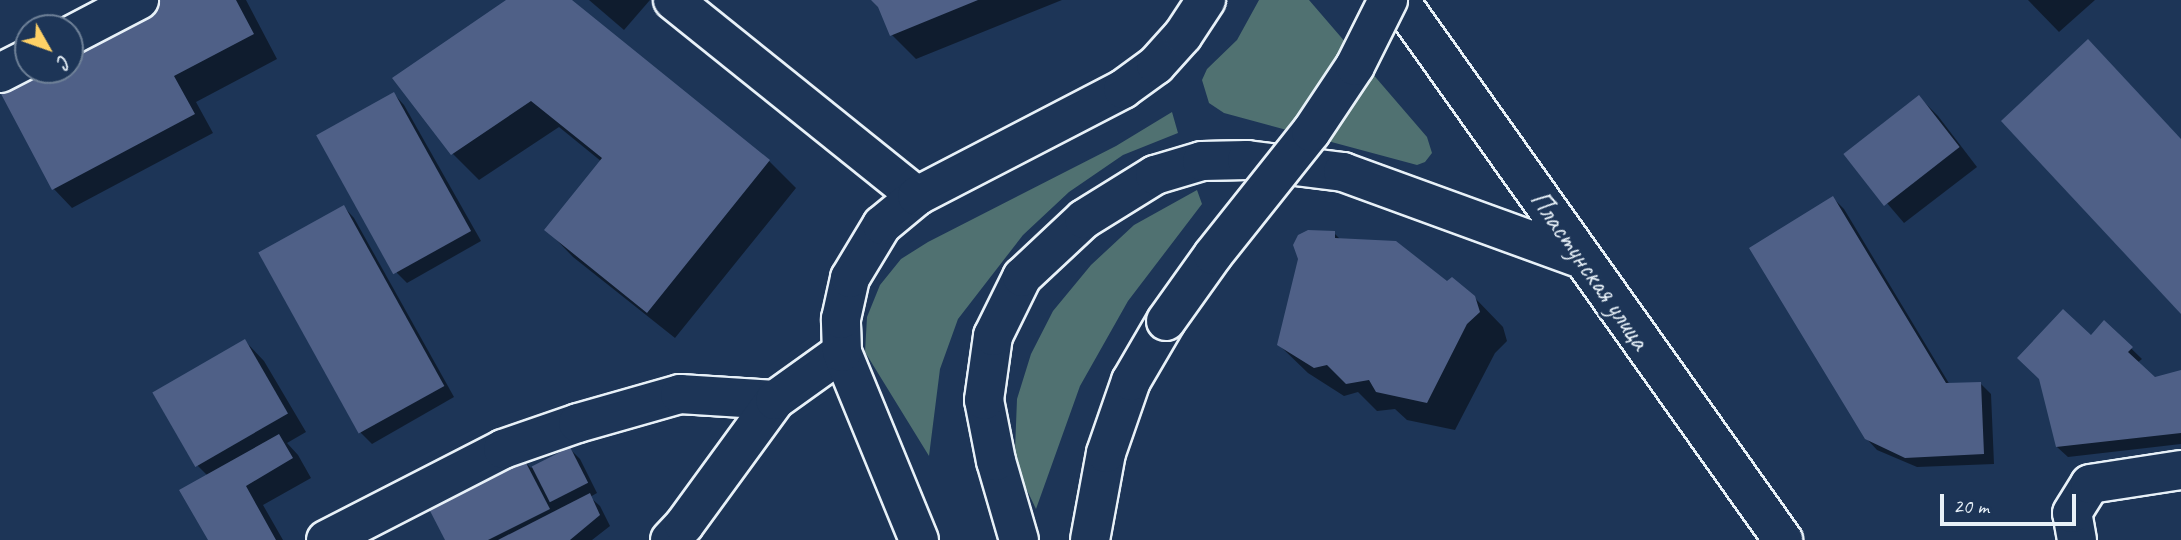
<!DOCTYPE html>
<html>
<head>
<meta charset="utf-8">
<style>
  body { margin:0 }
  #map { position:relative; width:2181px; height:540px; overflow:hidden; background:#1d3557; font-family:Caveat,sans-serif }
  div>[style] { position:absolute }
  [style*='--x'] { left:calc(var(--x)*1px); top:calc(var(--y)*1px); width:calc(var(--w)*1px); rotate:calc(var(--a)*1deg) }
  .green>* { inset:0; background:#507171 }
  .shadow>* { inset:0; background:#0007 }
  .building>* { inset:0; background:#4f6087; transform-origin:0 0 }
  .roads { filter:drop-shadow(2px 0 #e8f1f8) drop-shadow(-2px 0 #e8f1f8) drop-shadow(0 2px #e8f1f8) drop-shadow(0 -2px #e8f1f8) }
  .minor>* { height:38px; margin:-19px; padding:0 19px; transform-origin:19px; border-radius:19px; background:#1d3557 }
  .major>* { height:38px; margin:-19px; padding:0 19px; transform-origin:19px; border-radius:19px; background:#1d3557 }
  .bridges { filter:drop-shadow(2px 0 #e8f1f8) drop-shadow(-2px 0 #e8f1f8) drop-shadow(0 2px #e8f1f8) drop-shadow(0 -2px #e8f1f8) }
  .minor-bridge>* { height:38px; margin:-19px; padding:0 19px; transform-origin:19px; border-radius:19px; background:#1d3557 }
  span { translate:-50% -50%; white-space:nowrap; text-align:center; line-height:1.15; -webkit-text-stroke:6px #1d3557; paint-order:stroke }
  .street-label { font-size:28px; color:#e8f1f8 }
  .north { position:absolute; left:14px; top:14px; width:70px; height:70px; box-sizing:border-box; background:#1d3557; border:2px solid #6e8097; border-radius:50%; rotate:130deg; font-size:19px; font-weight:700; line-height:28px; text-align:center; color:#e8f1f8 }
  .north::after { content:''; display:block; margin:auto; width:24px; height:32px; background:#ffd166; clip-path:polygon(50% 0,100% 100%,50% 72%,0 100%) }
  .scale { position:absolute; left:1940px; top:494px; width:136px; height:32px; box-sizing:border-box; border:4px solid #e8f1f8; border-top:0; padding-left:9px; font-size:21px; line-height:24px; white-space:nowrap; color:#e8f1f8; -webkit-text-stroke:5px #1d3557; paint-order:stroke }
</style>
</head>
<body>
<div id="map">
  <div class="green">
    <i style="clip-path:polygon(1259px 0,1309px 0,1427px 137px,1432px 153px,1425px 162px,1417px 165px,1224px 113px,1209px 103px,1202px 80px,1207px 69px,1237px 40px)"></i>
    <i style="clip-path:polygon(1172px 112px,1178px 133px,1123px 155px,1069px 192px,1023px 235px,958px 319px,940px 369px,929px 456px,865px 352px,867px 317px,880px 285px,901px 259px,928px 242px,1116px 146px)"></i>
    <i style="clip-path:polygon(1197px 190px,1202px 204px,1128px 301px,1080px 386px,1036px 509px,1024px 484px,1015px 450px,1017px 399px,1031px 354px,1053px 311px,1091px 265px,1134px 225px)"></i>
  </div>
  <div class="shadow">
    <i style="clip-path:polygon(129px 0,246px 0,277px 59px,196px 102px,213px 133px,72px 208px,53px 188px,28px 70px,70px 70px)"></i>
    <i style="clip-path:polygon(509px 0,569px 0,769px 161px,796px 188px,675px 338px,573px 257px,547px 230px,602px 162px,559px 127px,479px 180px,452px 153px)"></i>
    <i style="clip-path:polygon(589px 0,650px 0,624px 30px)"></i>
    <i style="clip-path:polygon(872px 0,1062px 0,916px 59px,892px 35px,880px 8px)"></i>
    <i style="clip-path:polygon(2028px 0,2095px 0,2059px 32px)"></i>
    <i style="clip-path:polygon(394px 94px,404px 105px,481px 241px,407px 283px,397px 273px)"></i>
    <i style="clip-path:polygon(1919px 97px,1938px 116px,1977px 167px,1904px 223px,1845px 154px)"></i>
    <i style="clip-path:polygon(1833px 198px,1844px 209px,1950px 385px,1980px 383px,1991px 394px,1994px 464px,1917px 467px,1877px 450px,1866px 438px)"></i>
    <i style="clip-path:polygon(344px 207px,354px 218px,454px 397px,372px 444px,361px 433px,261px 254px)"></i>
    <i style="clip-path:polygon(1334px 233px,1341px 240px,1447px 283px,1474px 297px,1503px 327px,1507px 341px,1495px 353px,1455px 430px,1407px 420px,1395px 409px,1377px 411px,1358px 392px,1344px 396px,1308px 373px,1279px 345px)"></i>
    <i style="clip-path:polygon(2104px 322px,2142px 359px,2137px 363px,2155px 379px,2181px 372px,2181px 444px,2068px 457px,2057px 447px,2091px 337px)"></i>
    <i style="clip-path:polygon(245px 341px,264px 361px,306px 432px,287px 443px,298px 455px,311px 478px,263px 505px,283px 540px,210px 540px,208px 476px,197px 465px,156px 394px)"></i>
    <i style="clip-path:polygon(570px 449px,580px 459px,597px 493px,590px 497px,600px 506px,610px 526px,592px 540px,447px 540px,524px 461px,531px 468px)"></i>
  </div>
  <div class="building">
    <i style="clip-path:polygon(125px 0,236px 0,254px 34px,174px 76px,195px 114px,52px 190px,0 92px,0 67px,70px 70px,70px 29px)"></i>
    <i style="clip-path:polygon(506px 0,572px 0,770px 160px,647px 313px,544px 230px,602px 158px,531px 101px,451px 155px,392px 78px)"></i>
    <i style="clip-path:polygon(871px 0,978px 0,890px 36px,878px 7px)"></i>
    <i style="clip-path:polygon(2088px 39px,2181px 139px,2181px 314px,2001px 121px)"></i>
    <i style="left:394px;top:92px;width:159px;height:89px;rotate:61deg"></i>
    <i style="left:1919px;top:95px;width:66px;height:96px;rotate:52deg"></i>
    <i style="clip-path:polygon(1833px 196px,1946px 383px,1981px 382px,1984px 454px,1905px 458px,1865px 439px,1749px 248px)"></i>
    <i style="left:344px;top:205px;width:207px;height:98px;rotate:61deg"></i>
    <i style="clip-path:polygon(1308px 230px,1335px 231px,1335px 238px,1396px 241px,1447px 281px,1452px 277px,1475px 296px,1480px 312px,1467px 324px,1427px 403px,1376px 392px,1369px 380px,1346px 384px,1327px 365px,1314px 368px,1277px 345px,1298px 259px,1293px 245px,1298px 235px)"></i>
    <i style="clip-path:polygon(2063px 309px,2091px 335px,2104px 320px,2133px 347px,2128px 352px,2155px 377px,2181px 370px,2181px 433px,2056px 447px,2039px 379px,2017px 358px)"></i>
    <i style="left:245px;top:339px;width:86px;height:107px;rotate:60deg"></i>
    <i style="clip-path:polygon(279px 434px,293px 458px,246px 486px,276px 540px,208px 540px,179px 490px)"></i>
    <i style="left:570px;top:447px;width:40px;height:43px;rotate:63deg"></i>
    <i style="clip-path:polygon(524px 459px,550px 509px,488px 540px,445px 540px,428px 507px)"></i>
    <i style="clip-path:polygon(590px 493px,600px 515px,570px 540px,498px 540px)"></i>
  </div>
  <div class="roads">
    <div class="minor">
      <i style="--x:673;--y:0;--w:313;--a:38.8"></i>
      <i style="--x:70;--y:36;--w:78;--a:-27.6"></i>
      <i style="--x:0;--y:73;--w:31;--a:-27"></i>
      <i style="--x:326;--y:540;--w:199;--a:-27.2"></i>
      <i style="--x:503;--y:449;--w:79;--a:-19.1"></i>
      <i style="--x:578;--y:423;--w:106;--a:-15.9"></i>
      <i style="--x:680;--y:394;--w:95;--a:3.6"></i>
      <i style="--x:670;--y:540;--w:21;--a:-47"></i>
      <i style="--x:684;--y:525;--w:155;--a:-53.9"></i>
      <i style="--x:775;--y:400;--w:82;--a:-35.6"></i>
      <i style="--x:919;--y:540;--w:203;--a:-112.3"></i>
      <i style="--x:842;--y:352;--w:33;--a:-92"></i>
      <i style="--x:841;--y:319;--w:42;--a:-77.6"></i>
      <i style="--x:850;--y:278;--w:62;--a:-58.9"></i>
      <i style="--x:882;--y:225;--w:45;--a:-39.6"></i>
      <i style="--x:917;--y:196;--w:232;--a:-27.4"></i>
      <i style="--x:1123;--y:89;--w:41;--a:-36"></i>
      <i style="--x:1156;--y:65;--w:40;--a:-48"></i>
      <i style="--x:1183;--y:35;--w:42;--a:-56.7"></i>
      <i style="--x:1019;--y:540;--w:82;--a:-106.2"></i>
      <i style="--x:996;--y:461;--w:62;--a:-101.1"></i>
      <i style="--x:984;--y:400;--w:65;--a:-82"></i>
      <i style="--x:993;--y:336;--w:66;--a:-63.8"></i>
      <i style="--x:1022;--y:277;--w:85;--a:-43.1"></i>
      <i style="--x:1084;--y:219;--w:84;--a:-31.8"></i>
      <i style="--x:1155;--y:175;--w:49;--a:-16.6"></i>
      <i style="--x:1202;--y:161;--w:45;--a:-1.3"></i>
      <i style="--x:1247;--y:160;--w:97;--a:7.1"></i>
      <i style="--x:1343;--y:172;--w:254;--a:20"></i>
      <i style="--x:1090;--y:540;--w:88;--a:-79.6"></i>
      <i style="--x:1106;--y:453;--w:76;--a:-70.9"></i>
      <i style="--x:1131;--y:381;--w:69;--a:-59.7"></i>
      <i style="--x:2077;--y:540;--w:27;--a:-100"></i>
      <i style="--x:2072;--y:513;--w:34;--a:-58"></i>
      <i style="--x:2090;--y:484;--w:92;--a:-8.7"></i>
    </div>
    <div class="major">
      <i style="--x:1399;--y:0;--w:663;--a:54.58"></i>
    </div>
  </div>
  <div class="bridges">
    <div class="minor-bridge">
      <i style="--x:1166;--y:321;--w:81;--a:-54.5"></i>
      <i style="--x:1213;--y:255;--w:157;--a:-51.5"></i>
      <i style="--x:1311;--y:132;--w:79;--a:-56.3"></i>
      <i style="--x:1355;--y:66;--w:74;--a:-63.4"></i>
    </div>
  </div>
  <div class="street-label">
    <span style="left:1590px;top:270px;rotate:55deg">Пластунская улица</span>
  </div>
  <div class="north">С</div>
  <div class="scale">20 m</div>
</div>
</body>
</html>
